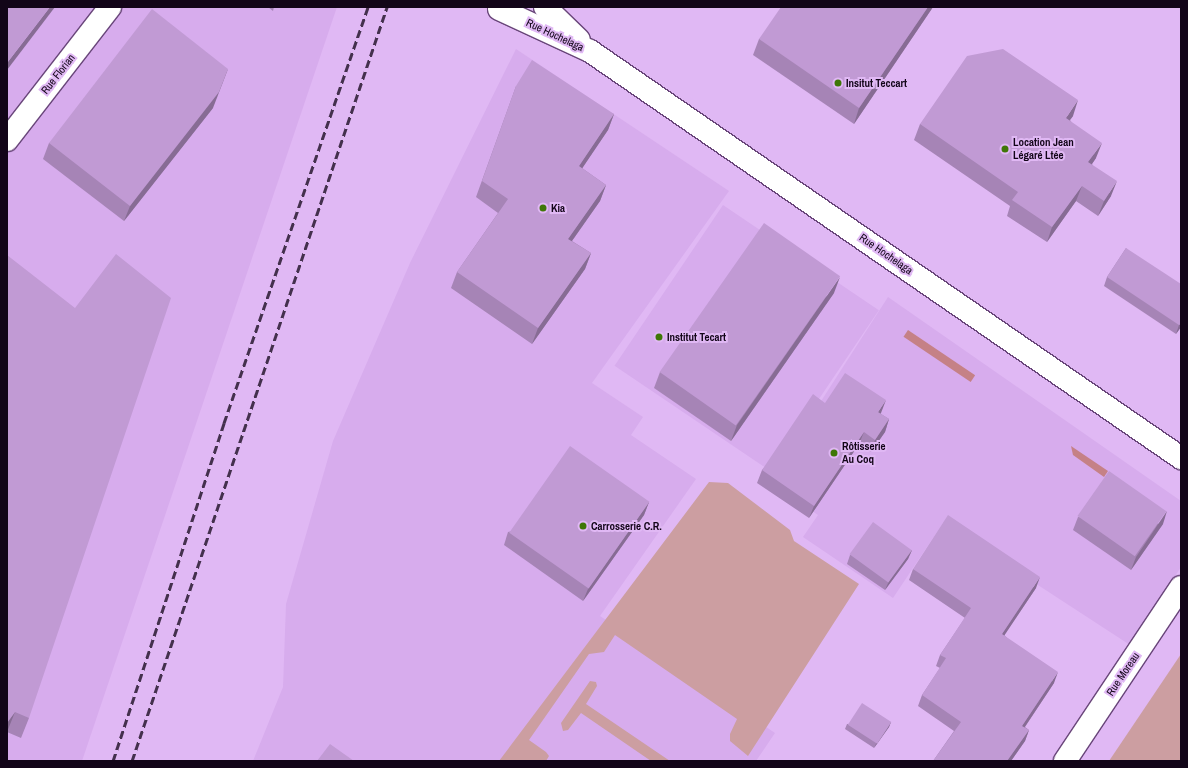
<!DOCTYPE html>
<html>
<head>
<meta charset="utf-8">
<style>
  body { margin:0 }
  #map { position:relative; width:1188px; height:768px; overflow:hidden; background:#e0b8f4; font-family:"Archivo Narrow",sans-serif }
  div>[style] { position:absolute }
  [style*='--x'] { left:calc(var(--x)*1px); top:calc(var(--y)*1px); width:calc(var(--w)*1px); rotate:calc(var(--a)*1deg) }
  .built>* { inset:0; background:#d7aced; transform-origin:0 0 }
  .green>* { inset:0; background:#cc9ea1 }
  .forest>* { inset:0; background:#c58186; transform-origin:0 0 }
  .roads { filter:drop-shadow(1px 0 #69467a) drop-shadow(-1px 0 #69467a) drop-shadow(0 1px #69467a) drop-shadow(0 -1px #69467a) }
  .minor>* { height:22px; margin:-11px; padding:0 11px; transform-origin:11px; border-radius:11px; background:#fff }
  .rail>* { height:3px; margin-top:-1.5px; transform-origin:0; background:repeating-linear-gradient(90deg,#44304d 0 8px,transparent 0 12px) }
  .wall>* { inset:0; background:#a684b6 }
  .shaded-wall>* { inset:0; background:#876c94 }
  .building>* { inset:0; background:#c19ad4; transform-origin:0 0 }
  .dots>* { width:11px; height:11px; translate:-50% -50%; box-sizing:border-box; border:2px solid #e0b8f4; border-radius:50% }
  span { translate:-50% -50%; white-space:nowrap; text-align:center; line-height:1.15; -webkit-text-stroke:4px #e0b8f4; paint-order:stroke }
  .street-label { font-size:11px; color:#120518 }
  .poi-label { font-size:11px; color:#120518; font-weight:700 }
  .left { translate:0 -50%; text-align:left }
  .frame { position:absolute; inset:0; border:8px solid #120518; pointer-events:none }
</style>
</head>
<body>
<div id="map">
  <div class="built">
    <i style="clip-path:polygon(7px 7px,337px 7px,82px 761px,7px 761px)"></i>
    <i style="clip-path:polygon(516px 49px,729px 191px,592px 383px,643px 417px,631px 435px,696px 479px,600px 616px,775px 733px,756px 761px,253px 761px,283px 687px,286px 604px,333px 441px,410px 263px)"></i>
    <i style="left:723px;top:205px;width:188px;height:194px;rotate:34deg"></i>
    <i style="clip-path:polygon(888px 297px,1181px 501px,1181px 567px,1130px 645px,943px 523px,893px 598px,803px 537px,818px 515px,769px 482px)"></i>
  </div>
  <div class="green">
    <i style="clip-path:polygon(709px 482px,728px 483px,790px 530px,794px 541px,859px 584px,748px 756px,730px 741px,730px 734px,737px 719px,615px 635px,604px 652px,589px 654px,529px 740px,546px 752px,549px 756px,546px 761px,499px 761px)"></i>
    <i style="clip-path:polygon(1181px 654px,1181px 761px,1109px 761px)"></i>
    <i style="clip-path:polygon(590px 681px,596px 682px,597px 686px,586px 704px,670px 761px,651px 761px,581px 713px,568px 730px,563px 731px,561px 723px)"></i>
  </div>
  <div class="forest">
    <i style="left:908px;top:330px;width:81px;height:8px;rotate:34deg"></i>
    <i style="clip-path:polygon(1071px 446px,1108px 471px,1104px 477px,1073px 455px)"></i>
  </div>
  <div class="roads">
    <div class="minor">
      <i style="--x:545;--y:7;--w:47;--a:44.1"></i>
      <i style="--x:499;--y:9;--w:100;--a:24.8"></i>
      <i style="--x:590;--y:51;--w:718;--a:34.55"></i>
      <i style="--x:7;--y:140;--w:168;--a:-52.2"></i>
      <i style="--x:1065;--y:761;--w:209;--a:-56.3"></i>
    </div>
  </div>
  <div class="rail">
    <i style="--x:113;--y:761;--w:356;--a:-71.8"></i>
    <i style="--x:224;--y:423;--w:440;--a:-70.9"></i>
    <i style="--x:132;--y:761;--w:796;--a:-71.31"></i>
  </div>
  <div class="wall">
    <i style="clip-path:polygon(268px 7px,274px 7px,273px 11px)"></i>
    <i style="clip-path:polygon(933px 7px,854px 124px,753px 55px,759px 39px)"></i>
    <i style="clip-path:polygon(516px 86px,614px 114px,608px 130px,582px 168px,606px 185px,600px 201px,572px 241px,591px 253px,585px 269px,532px 344px,451px 288px,457px 272px,498px 213px,476px 197px)"></i>
    <i style="clip-path:polygon(213px 108px,124px 221px,43px 159px,49px 143px)"></i>
    <i style="clip-path:polygon(1073px 116px,1070px 120px,1096px 158px,1092px 164px,1111px 196px,1098px 216px,1076px 201px,1047px 242px,1007px 216px,1010px 206px,914px 140px,920px 124px)"></i>
    <i style="clip-path:polygon(1126px 248px,1181px 327px,1176px 334px,1104px 286px,1107px 277px)"></i>
    <i style="clip-path:polygon(7px 255px,29px 718px,21px 738px,7px 732px,7px 733px)"></i>
    <i style="clip-path:polygon(834px 293px,731px 441px,654px 388px,660px 372px)"></i>
    <i style="clip-path:polygon(825px 403px,881px 414px,889px 419px,885px 432px,871px 452px,859px 444px,809px 518px,757px 483px,762px 470px)"></i>
    <i style="clip-path:polygon(649px 502px,644px 515px,583px 601px,504px 545px,508px 532px)"></i>
    <i style="clip-path:polygon(1078px 517px,1163px 524px,1131px 570px,1073px 530px)"></i>
    <i style="clip-path:polygon(912px 550px,908px 559px,885px 590px,847px 564px,850px 555px)"></i>
    <i style="clip-path:polygon(913px 569px,1036px 588px,1004px 635px,1054px 683px,1025px 727px,1029px 730px,1025px 741px,1011px 761px,933px 761px,954px 731px,918px 706px,922px 695px,940px 668px,936px 666px,940px 655px,965px 618px,909px 580px)"></i>
    <i style="clip-path:polygon(891px 722px,889px 727px,874px 748px,845px 729px,847px 724px)"></i>
  </div>
  <div class="shaded-wall">
    <i style="clip-path:polygon(50px 7px,55px 7px,7px 70px,7px 63px)"></i>
    <i style="clip-path:polygon(928px 7px,933px 7px,854px 124px,859px 108px)"></i>
    <i style="clip-path:polygon(228px 69px,213px 108px,124px 221px,130px 206px)"></i>
    <i style="clip-path:polygon(1078px 100px,1073px 116px,1060px 133px,1066px 118px)"></i>
    <i style="clip-path:polygon(614px 114px,608px 130px,573px 182px,579px 166px)"></i>
    <i style="clip-path:polygon(1102px 143px,1096px 158px,1083px 177px,1088px 162px)"></i>
    <i style="clip-path:polygon(1117px 181px,1111px 196px,1098px 216px,1104px 201px)"></i>
    <i style="clip-path:polygon(606px 185px,600px 201px,562px 255px,568px 239px)"></i>
    <i style="clip-path:polygon(1082px 186px,1076px 201px,1047px 242px,1052px 227px)"></i>
    <i style="clip-path:polygon(591px 253px,585px 269px,532px 344px,538px 328px)"></i>
    <i style="clip-path:polygon(840px 277px,834px 293px,731px 441px,737px 425px)"></i>
    <i style="clip-path:polygon(1181px 323px,1181px 327px,1176px 334px,1179px 325px)"></i>
    <i style="clip-path:polygon(886px 400px,881px 413px,874px 424px,878px 412px)"></i>
    <i style="clip-path:polygon(889px 419px,885px 432px,871px 452px,875px 440px)"></i>
    <i style="clip-path:polygon(864px 432px,859px 444px,809px 518px,814px 506px)"></i>
    <i style="clip-path:polygon(649px 502px,644px 515px,583px 601px,588px 589px)"></i>
    <i style="clip-path:polygon(1167px 511px,1163px 524px,1131px 570px,1136px 557px)"></i>
    <i style="clip-path:polygon(912px 550px,908px 559px,885px 590px,889px 581px)"></i>
    <i style="clip-path:polygon(1040px 577px,1036px 588px,998px 645px,1002px 634px)"></i>
    <i style="clip-path:polygon(1058px 672px,1054px 683px,1018px 737px,1022px 726px)"></i>
    <i style="clip-path:polygon(15px 712px,7px 732px,7px 733px,7px 723px)"></i>
    <i style="clip-path:polygon(891px 722px,889px 727px,874px 748px,876px 744px)"></i>
    <i style="clip-path:polygon(1029px 730px,1025px 741px,1011px 761px,1007px 761px)"></i>
  </div>
  <div class="building">
    <i style="clip-path:polygon(7px 7px,50px 7px,7px 63px)"></i>
    <i style="clip-path:polygon(781px 7px,928px 7px,859px 108px,759px 39px)"></i>
    <i style="clip-path:polygon(152px 9px,228px 69px,219px 92px,130px 206px,49px 143px)"></i>
    <i style="clip-path:polygon(1003px 49px,1078px 100px,1066px 118px,1102px 143px,1088px 162px,1117px 181px,1104px 201px,1082px 186px,1052px 227px,1012px 200px,1018px 192px,920px 124px,967px 56px)"></i>
    <i style="clip-path:polygon(532px 60px,614px 114px,579px 166px,606px 185px,568px 239px,591px 253px,538px 328px,457px 272px,508px 199px,482px 181px,516px 86px)"></i>
    <i style="left:764px;top:223px;width:93px;height:182px;rotate:35deg"></i>
    <i style="clip-path:polygon(1126px 248px,1181px 284px,1181px 323px,1179px 325px,1107px 277px)"></i>
    <i style="clip-path:polygon(116px 254px,171px 298px,29px 718px,15px 712px,7px 723px,7px 255px,75px 308px)"></i>
    <i style="clip-path:polygon(845px 373px,886px 400px,878px 412px,889px 419px,875px 440px,864px 432px,814px 506px,762px 470px,813px 394px,825px 403px)"></i>
    <i style="left:570px;top:446px;width:97px;height:106px;rotate:35deg"></i>
    <i style="left:1109px;top:471px;width:70px;height:55px;rotate:35deg"></i>
    <i style="clip-path:polygon(948px 515px,1040px 577px,1002px 634px,1058px 672px,1022px 726px,1029px 730px,1007px 761px,933px 761px,961px 722px,922px 695px,946px 658px,940px 655px,971px 608px,913px 569px)"></i>
    <i style="left:873px;top:522px;width:48px;height:40px;rotate:36deg"></i>
    <i style="left:862px;top:703px;width:35px;height:26px;rotate:33deg"></i>
    <i style="clip-path:polygon(330px 744px,354px 761px,317px 761px)"></i>
  </div>
  <div class="dots">
    <i style="left:838px;top:83px;background:#3f7707"></i>
    <i style="left:1005px;top:149px;background:#3f7707"></i>
    <i style="left:543px;top:208px;background:#3f7707"></i>
    <i style="left:659px;top:337px;background:#3f7707"></i>
    <i style="left:834px;top:453px;background:#3f7707"></i>
    <i style="left:583px;top:526px;background:#3f7707"></i>
  </div>
  <div class="street-label">
    <span style="left:555px;top:35px;rotate:25deg">Rue Hochelaga</span>
    <span style="left:58px;top:74px;rotate:-52deg">Rue Florian</span>
    <span style="left:886px;top:254px;rotate:35deg">Rue Hochelaga</span>
    <span style="left:1123px;top:674px;rotate:-56deg">Rue Moreau</span>
  </div>
  <div class="poi-label">
    <span class="left" style="left:846px;top:83px">Insitut Teccart</span>
    <span class="left" style="left:1013px;top:149px">Location Jean<br>Légaré Ltée</span>
    <span class="left" style="left:551px;top:208px">Kia</span>
    <span class="left" style="left:667px;top:337px">Institut Tecart</span>
    <span class="left" style="left:842px;top:453px">Rôtisserie<br>Au Coq</span>
    <span class="left" style="left:591px;top:526px">Carrosserie C.R.</span>
  </div>
  <div class="frame"></div>
</div>
</body>
</html>
